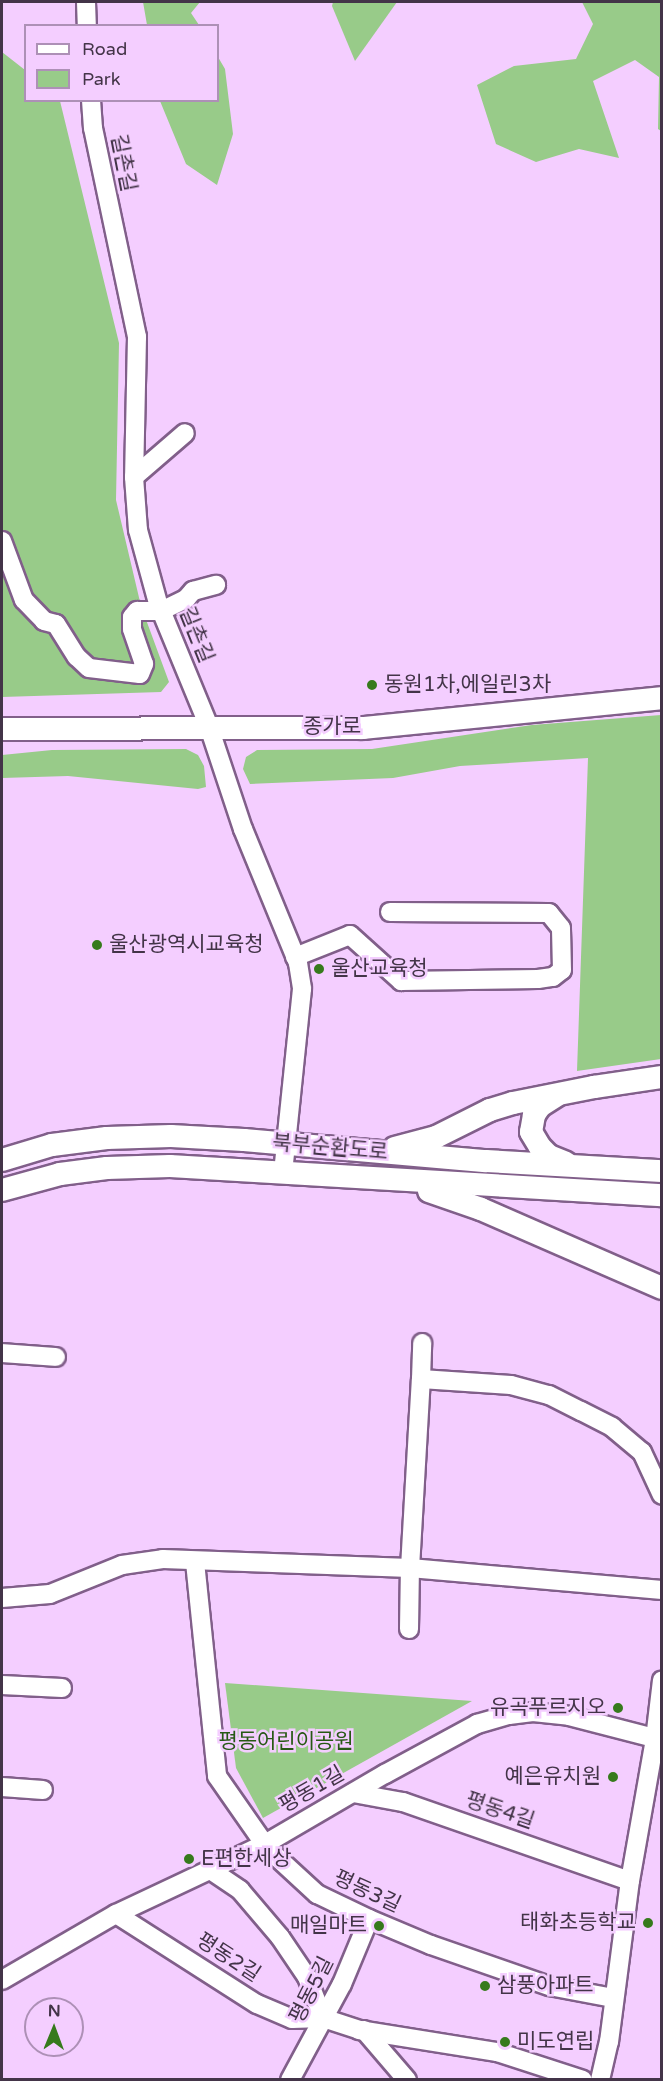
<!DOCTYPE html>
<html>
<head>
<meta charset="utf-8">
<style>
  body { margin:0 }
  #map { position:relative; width:663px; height:2081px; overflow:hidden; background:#f4ceff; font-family:"Varela Round","Noto Sans KR",sans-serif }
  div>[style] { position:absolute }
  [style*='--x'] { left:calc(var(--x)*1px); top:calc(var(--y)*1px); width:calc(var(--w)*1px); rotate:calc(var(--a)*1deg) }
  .green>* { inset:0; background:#98cb89 }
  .roads { filter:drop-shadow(2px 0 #815f8a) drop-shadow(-2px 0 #815f8a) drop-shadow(0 2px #815f8a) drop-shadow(0 -2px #815f8a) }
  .minor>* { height:18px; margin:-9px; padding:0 9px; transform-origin:9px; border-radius:9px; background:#fff }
  .major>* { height:22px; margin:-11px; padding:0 11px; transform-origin:11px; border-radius:11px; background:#fff }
  .dots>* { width:16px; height:16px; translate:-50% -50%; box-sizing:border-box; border:3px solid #f4ceff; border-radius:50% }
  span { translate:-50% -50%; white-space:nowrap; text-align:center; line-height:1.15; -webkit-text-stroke:5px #f4ceff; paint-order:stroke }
  .street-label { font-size:21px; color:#433448 }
  .poi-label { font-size:21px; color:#433448 }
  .left { translate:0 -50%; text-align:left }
  .right { translate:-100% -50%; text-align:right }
  .park-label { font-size:21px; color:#275915 }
  .frame { position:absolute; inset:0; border:3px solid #433448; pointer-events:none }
  .legend { position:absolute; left:24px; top:24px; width:195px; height:78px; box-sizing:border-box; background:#f4ceff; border:2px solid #ad90b6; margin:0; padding:8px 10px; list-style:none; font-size:18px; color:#433448 }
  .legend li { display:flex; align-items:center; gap:12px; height:30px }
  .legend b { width:30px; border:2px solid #ad90b6 }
  .north { position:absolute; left:24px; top:1997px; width:60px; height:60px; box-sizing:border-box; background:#f4ceff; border:2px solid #ad90b6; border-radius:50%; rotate:1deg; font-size:16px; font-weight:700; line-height:24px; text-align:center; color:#433448 }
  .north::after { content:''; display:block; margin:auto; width:21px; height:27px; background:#367a1c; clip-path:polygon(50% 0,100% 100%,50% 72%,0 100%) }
</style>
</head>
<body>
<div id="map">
  <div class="green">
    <i style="clip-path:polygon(143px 2px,200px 2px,191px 13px,199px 25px,147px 25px)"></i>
    <i style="clip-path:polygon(333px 2px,397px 2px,355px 61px,332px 6px)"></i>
    <i style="clip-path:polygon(582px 2px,661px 2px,661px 131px,658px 129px,659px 77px,635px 60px,593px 81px,619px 158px,579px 149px,536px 162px,496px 144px,477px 85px,514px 66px,576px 59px,593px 24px)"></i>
    <i style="clip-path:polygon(2px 52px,25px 70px,26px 100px,60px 101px,119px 343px,116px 500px,141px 606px,169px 682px,161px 692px,2px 697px)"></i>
    <i style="clip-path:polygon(218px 57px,225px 69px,233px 134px,217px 185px,186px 164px,160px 101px,218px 100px)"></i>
    <i style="clip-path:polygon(661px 715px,661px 1059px,577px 1071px,588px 758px,460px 766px,393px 778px,250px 784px,243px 769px,246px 757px,257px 750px,372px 749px,532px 725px)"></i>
    <i style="clip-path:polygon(186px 749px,198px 755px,204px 766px,206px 787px,198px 789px,68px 776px,2px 778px,2px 755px,52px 750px)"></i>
    <i style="clip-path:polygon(225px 1683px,472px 1701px,263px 1818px,236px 1768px)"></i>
  </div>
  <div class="roads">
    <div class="minor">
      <i style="--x:86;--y:2;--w:24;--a:88"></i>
      <i style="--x:91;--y:100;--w:28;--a:86"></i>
      <i style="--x:93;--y:128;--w:214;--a:78.1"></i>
      <i style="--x:137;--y:337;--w:140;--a:91.2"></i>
      <i style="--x:134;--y:477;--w:53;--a:85.7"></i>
      <i style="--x:138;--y:530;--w:76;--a:74.7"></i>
      <i style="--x:158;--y:603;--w:134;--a:67.6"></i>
      <i style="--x:209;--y:727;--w:108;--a:71.6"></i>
      <i style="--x:243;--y:829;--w:145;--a:67.7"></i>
      <i style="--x:298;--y:963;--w:26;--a:81"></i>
      <i style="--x:302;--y:989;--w:185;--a:95.9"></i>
      <i style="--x:134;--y:477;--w:67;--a:-40.8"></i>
      <i style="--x:2;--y:541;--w:63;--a:69.6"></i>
      <i style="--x:24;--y:600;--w:29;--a:46"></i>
      <i style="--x:44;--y:621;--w:12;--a:14"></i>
      <i style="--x:56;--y:624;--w:39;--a:58"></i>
      <i style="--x:77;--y:657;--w:16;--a:43"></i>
      <i style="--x:89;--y:668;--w:51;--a:6.7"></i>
      <i style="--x:140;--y:674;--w:11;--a:-68"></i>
      <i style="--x:144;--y:664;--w:37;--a:-109"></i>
      <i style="--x:132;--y:629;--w:12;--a:-90"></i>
      <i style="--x:132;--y:617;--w:8;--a:-50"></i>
      <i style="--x:137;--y:611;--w:24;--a:0"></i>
      <i style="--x:161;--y:611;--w:28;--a:-26"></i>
      <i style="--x:186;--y:599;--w:11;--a:-49"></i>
      <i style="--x:193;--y:591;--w:24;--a:-15"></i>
      <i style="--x:295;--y:957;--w:59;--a:-21.8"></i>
      <i style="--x:350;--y:935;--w:69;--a:42"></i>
      <i style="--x:401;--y:981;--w:137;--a:-0.8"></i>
      <i style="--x:538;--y:979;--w:15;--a:-8"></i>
      <i style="--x:553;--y:977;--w:11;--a:-38"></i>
      <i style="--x:562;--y:970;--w:42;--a:-91.4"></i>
      <i style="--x:561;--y:928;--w:19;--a:-129"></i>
      <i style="--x:549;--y:913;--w:159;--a:-179.6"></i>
      <i style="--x:2;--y:1353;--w:54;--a:4.2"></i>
      <i style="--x:421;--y:1379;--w:36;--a:-88"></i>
      <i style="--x:195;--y:1562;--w:215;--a:84.1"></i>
      <i style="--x:217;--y:1776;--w:89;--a:55.1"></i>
      <i style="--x:268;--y:1849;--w:67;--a:42.6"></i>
      <i style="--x:317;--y:1894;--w:58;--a:25.7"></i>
      <i style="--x:369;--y:1919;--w:67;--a:22.8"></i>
      <i style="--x:431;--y:1945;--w:125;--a:19.2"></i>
      <i style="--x:549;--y:1986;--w:66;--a:10.5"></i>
      <i style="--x:2;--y:1598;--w:48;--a:-4.8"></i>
      <i style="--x:50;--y:1594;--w:78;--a:-21.9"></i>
      <i style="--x:122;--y:1565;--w:41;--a:-8.3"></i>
      <i style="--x:163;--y:1559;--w:247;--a:2.1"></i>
      <i style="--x:410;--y:1568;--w:253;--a:5"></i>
      <i style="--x:409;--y:1629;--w:61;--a:-89.1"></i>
      <i style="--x:410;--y:1568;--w:189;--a:-86.7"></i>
      <i style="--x:421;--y:1379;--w:90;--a:3.8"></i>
      <i style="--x:511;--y:1385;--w:39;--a:15"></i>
      <i style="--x:549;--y:1395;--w:36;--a:27"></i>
      <i style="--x:581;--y:1411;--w:35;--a:27"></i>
      <i style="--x:612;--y:1427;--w:39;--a:40"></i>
      <i style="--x:642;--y:1452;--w:47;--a:65.1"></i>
      <i style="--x:2;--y:1685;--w:60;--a:2.9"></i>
      <i style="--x:2;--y:1787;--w:41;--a:4.2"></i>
      <i style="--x:353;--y:1793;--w:51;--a:10.2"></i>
      <i style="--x:403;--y:1802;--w:240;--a:19.2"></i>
      <i style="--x:212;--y:1871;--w:34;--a:34"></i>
      <i style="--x:240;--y:1890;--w:62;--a:49.6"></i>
      <i style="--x:280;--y:1937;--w:48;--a:56"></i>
      <i style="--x:307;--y:1977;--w:44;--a:68.7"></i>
      <i style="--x:116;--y:1914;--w:167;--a:32.6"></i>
      <i style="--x:257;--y:2004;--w:38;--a:23"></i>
      <i style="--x:292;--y:2019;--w:31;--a:-2"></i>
      <i style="--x:323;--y:2018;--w:38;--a:18"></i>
      <i style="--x:359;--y:2030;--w:140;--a:9.1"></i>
      <i style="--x:497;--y:2052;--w:90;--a:18"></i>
      <i style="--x:2;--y:1980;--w:132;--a:-30.1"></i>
      <i style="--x:116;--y:1914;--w:165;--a:-25.2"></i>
      <i style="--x:265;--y:1844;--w:139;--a:-30.3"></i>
      <i style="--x:385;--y:1774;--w:105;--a:-28.5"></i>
      <i style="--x:477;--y:1724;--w:33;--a:-16"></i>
      <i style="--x:509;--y:1715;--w:24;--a:-7"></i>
      <i style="--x:533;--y:1712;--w:36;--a:6"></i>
      <i style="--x:569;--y:1716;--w:96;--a:14.5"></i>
      <i style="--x:364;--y:2030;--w:66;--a:49.3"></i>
      <i style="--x:290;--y:2080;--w:109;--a:-61.6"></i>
      <i style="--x:342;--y:1984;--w:70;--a:-67.4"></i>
      <i style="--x:600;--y:2080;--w:39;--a:-77"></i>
      <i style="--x:609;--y:2042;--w:162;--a:-82.6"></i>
      <i style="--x:630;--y:1881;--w:144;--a:-80"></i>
      <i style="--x:655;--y:1739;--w:59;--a:-83.2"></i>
    </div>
    <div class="major">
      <i style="--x:2;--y:729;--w:361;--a:-0.2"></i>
      <i style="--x:363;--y:728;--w:301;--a:-5.7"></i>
      <i style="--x:556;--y:1096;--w:19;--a:148"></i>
      <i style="--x:540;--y:1106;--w:11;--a:124"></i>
      <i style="--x:534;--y:1115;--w:17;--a:100"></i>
      <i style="--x:531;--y:1132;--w:17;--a:59"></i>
      <i style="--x:540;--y:1147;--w:13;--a:45"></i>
      <i style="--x:549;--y:1156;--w:18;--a:22"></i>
      <i style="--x:395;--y:1148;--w:42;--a:-15"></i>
      <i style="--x:436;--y:1137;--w:60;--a:-26.6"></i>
      <i style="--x:490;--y:1110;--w:24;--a:-17"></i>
      <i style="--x:513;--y:1103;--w:83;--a:-11.2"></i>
      <i style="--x:594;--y:1087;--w:69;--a:-8.4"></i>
      <i style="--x:2;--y:1160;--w:52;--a:-16.7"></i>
      <i style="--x:52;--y:1145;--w:55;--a:-7.3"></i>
      <i style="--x:107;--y:1138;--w:64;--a:-1.8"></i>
      <i style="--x:171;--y:1136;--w:73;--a:3.1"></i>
      <i style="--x:244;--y:1140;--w:243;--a:5"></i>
      <i style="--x:486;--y:1161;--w:176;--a:3.3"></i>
      <i style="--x:2;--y:1190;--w:60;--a:-15.4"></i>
      <i style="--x:60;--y:1174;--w:47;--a:-7.3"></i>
      <i style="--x:107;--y:1168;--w:63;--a:-1.8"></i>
      <i style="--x:170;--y:1166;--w:493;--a:3.4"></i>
      <i style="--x:429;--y:1191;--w:55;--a:19.1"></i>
      <i style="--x:481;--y:1209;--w:197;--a:23.6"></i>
    </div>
  </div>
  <div class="dots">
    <i style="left:372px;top:685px;background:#367a1c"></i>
    <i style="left:97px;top:945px;background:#367a1c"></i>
    <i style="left:319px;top:969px;background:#367a1c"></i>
    <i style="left:618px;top:1708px;background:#367a1c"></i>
    <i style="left:613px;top:1777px;background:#367a1c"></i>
    <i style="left:189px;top:1859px;background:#367a1c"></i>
    <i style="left:648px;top:1923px;background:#367a1c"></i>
    <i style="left:379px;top:1926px;background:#367a1c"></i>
    <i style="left:485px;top:1986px;background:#367a1c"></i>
    <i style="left:505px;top:2042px;background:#367a1c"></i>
  </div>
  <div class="street-label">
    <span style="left:123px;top:163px;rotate:79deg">길촌길</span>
    <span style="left:196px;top:635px;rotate:68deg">길촌길</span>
    <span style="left:332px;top:727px">종가로</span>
    <span style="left:330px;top:1148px;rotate:5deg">북부순환도로</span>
    <span style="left:312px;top:1790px;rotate:-30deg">평동1길</span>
    <span style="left:500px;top:1811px;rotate:19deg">평동4길</span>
    <span style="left:367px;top:1892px;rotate:25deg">평동3길</span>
    <span style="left:228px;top:1958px;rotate:33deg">평동2길</span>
    <span style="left:312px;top:1990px;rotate:-63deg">평동5길</span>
  </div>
  <div class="poi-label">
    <span class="left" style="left:384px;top:685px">동원1차,에일린3차</span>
    <span class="left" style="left:109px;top:945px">울산광역시교육청</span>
    <span class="left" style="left:331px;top:969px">울산교육청</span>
    <span class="right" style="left:606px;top:1708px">유곡푸르지오</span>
    <span class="right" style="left:601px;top:1777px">예은유치원</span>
    <span class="left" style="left:201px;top:1859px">E편한세상</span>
    <span class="right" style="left:636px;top:1923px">태화초등학교</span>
    <span class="right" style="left:367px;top:1926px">매일마트</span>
    <span class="left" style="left:497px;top:1986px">삼풍아파트</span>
    <span class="left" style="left:517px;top:2042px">미도연립</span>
  </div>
  <div class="park-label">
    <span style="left:286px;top:1742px">평동어린이공원</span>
  </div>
  <div class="frame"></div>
  <ul class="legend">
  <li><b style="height:8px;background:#fff"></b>Road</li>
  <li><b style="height:16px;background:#98cb89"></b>Park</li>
  </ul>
  <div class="north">N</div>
</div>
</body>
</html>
